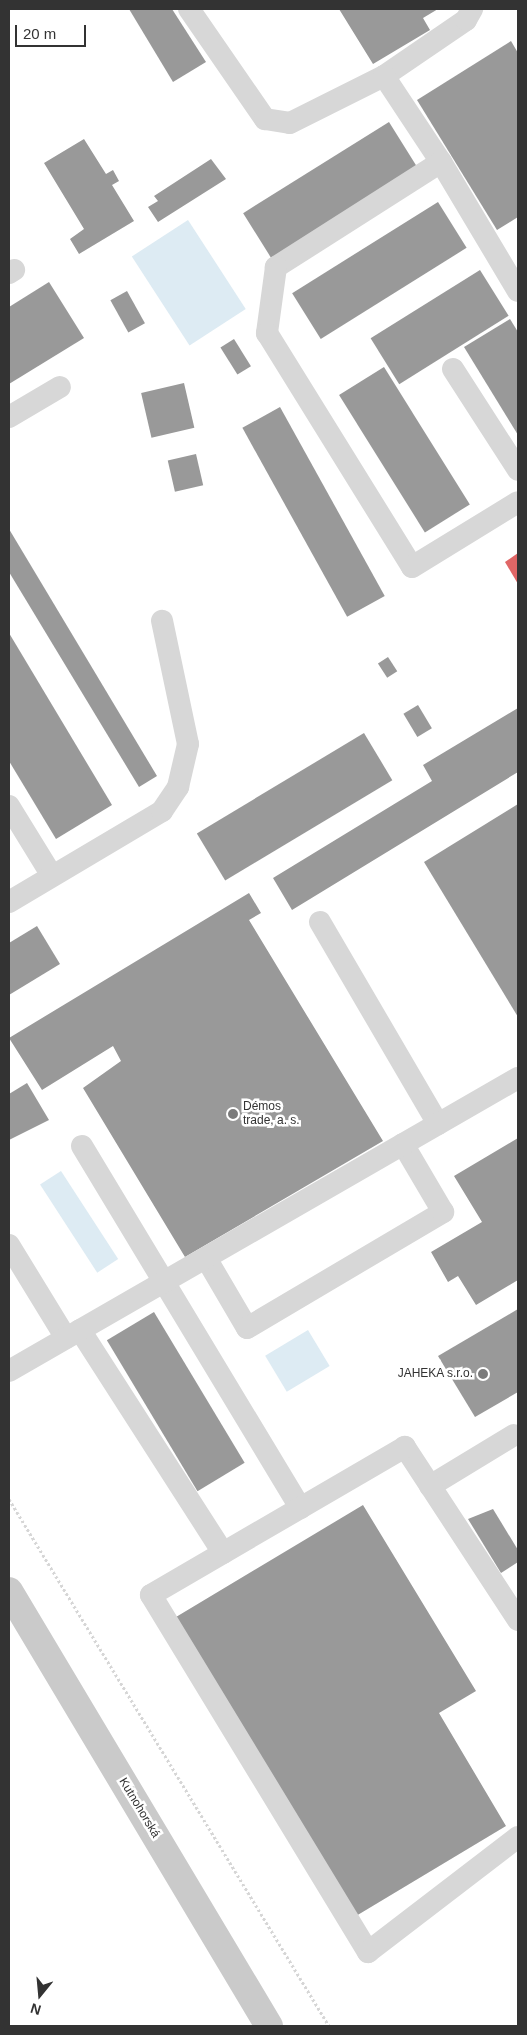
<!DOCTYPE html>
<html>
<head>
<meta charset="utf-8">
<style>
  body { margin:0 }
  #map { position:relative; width:527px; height:2035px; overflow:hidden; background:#fff; font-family:Helvetica,sans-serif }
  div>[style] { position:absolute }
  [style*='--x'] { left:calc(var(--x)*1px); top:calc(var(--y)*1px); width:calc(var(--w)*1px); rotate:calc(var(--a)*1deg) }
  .water>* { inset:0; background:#ddebf3; transform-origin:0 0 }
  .shops>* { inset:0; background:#e06666 }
  .industry>* { inset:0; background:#999; transform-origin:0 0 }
  .path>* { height:3px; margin-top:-1.5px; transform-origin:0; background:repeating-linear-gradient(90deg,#d6d6d6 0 2.5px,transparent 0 5px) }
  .minor>* { height:22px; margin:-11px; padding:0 11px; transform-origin:11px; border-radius:11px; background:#d7d7d7 }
  .major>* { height:28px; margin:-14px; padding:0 14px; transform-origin:14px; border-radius:14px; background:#cacaca }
  .dots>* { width:14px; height:14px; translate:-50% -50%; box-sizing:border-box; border:2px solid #fff; border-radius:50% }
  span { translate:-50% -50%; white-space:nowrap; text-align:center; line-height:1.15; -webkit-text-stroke:5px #fff; paint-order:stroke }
  .poi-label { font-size:12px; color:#333 }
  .left { translate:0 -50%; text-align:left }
  .right { translate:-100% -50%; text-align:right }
  .street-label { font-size:12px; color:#333 }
  .frame { position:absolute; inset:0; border:10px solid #333; pointer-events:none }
  .north { position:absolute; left:15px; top:1970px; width:50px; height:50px; -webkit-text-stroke:4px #fff; paint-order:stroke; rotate:197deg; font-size:14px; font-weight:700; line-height:20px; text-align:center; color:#333 }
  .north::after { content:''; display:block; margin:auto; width:18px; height:22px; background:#333; clip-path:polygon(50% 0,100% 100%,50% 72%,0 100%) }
  .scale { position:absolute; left:15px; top:25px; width:71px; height:22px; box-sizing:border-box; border:2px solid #333; border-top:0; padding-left:6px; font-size:15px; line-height:18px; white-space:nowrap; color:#333; -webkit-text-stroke:4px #fff; paint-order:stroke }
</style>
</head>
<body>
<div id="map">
  <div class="water">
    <i style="left:188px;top:220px;width:106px;height:67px;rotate:57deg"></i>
    <i style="left:61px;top:1171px;width:105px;height:25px;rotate:57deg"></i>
    <i style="left:308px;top:1330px;width:42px;height:50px;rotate:59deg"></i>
  </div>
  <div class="shops">
    <i style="clip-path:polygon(518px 553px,518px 584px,505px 562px)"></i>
  </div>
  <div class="industry">
    <i style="clip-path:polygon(129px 9px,172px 9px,206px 62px,173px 82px)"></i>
    <i style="clip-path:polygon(339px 9px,438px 9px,423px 18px,430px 30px,373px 64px)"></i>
    <i style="clip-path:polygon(511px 41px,518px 53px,518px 217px,497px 230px,417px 100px)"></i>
    <i style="left:389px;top:122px;width:54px;height:172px;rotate:58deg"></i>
    <i style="clip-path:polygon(84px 139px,106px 174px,113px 170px,119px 181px,112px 185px,134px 221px,79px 254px,70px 239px,84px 229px,44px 163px)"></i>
    <i style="clip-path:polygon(211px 159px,226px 179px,158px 222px,148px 207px,158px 201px,154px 196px)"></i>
    <i style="left:438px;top:202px;width:54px;height:172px;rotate:58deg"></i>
    <i style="left:480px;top:270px;width:54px;height:129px;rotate:58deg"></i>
    <i style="clip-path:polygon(49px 282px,84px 338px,9px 384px,9px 307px)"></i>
    <i style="left:127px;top:291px;width:37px;height:19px;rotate:61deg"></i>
    <i style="clip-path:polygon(510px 319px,518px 332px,518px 435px,464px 347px)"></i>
    <i style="left:234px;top:339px;width:32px;height:16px;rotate:58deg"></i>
    <i style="left:384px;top:367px;width:162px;height:53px;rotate:58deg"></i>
    <i style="left:184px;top:383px;width:46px;height:44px;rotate:77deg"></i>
    <i style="left:280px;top:407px;width:216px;height:43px;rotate:61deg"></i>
    <i style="left:196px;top:454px;width:32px;height:29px;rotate:77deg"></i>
    <i style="clip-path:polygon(9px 529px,157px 776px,139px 787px,9px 572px)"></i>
    <i style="clip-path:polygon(9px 633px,112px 805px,56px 839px,9px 761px)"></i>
    <i style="left:388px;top:657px;width:17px;height:12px;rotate:57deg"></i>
    <i style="left:418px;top:705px;width:27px;height:17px;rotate:59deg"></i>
    <i style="clip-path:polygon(518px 708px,518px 772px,292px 910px,273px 878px,432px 781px,423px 765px)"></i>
    <i style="left:364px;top:733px;width:55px;height:195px;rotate:59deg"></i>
    <i style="clip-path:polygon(518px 804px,518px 1017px,424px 862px)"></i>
    <i style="clip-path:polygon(249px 893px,261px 913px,249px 920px,383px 1141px,185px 1257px,83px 1088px,121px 1061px,113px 1046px,42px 1090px,9px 1038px)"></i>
    <i style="clip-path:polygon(37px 926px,60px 964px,9px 995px,9px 943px)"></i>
    <i style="clip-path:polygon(27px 1083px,49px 1120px,9px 1140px,9px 1094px)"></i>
    <i style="clip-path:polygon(518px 1138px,518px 1280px,476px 1305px,458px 1276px,448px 1282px,431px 1252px,482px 1222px,454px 1176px)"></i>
    <i style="clip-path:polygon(518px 1309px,518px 1392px,475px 1417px,438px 1356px)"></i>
    <i style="left:154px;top:1312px;width:176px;height:55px;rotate:59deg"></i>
    <i style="clip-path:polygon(363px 1505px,476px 1691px,439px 1713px,506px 1826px,356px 1916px,176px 1617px)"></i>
    <i style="clip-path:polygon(493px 1509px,518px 1550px,518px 1562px,501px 1573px,468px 1519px)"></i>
  </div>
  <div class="path">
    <i style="--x:9;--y:1499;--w:617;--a:58.73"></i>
  </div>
  <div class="minor">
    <i style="--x:189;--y:9;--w:134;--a:55.4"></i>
    <i style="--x:265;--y:119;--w:25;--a:9"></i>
    <i style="--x:290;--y:123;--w:105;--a:-26.6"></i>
    <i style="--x:384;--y:76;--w:99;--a:-34.3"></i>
    <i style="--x:466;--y:20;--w:13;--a:-61"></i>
    <i style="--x:384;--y:76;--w:103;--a:56.5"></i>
    <i style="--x:441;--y:162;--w:150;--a:59.2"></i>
    <i style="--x:441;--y:162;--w:196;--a:147.5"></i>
    <i style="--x:276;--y:267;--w:67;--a:97.8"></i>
    <i style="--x:267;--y:333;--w:275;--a:58.2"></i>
    <i style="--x:412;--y:567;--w:124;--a:-31.5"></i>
    <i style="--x:9;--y:273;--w:6;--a:-31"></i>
    <i style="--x:453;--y:369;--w:120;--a:57.2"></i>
    <i style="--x:9;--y:417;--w:59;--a:-30.5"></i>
    <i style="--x:9;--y:806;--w:82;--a:58.4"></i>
    <i style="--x:9;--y:902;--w:178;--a:-30.7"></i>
    <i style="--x:162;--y:811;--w:29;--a:-56"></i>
    <i style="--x:178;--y:787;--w:44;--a:-76.9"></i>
    <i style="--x:188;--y:744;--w:126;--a:-101.9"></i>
    <i style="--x:320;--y:922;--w:234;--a:59.7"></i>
    <i style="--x:82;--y:1146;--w:423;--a:58.9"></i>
    <i style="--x:9;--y:1245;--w:109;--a:58.5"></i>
    <i style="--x:206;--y:1258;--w:81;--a:59.6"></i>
    <i style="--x:247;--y:1328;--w:228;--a:-30.6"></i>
    <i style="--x:443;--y:1212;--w:79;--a:-120.5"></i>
    <i style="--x:80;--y:1330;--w:265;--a:57.3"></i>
    <i style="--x:9;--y:1371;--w:587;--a:-29.93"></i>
    <i style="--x:430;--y:1486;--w:98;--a:-31.3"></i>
    <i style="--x:518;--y:1620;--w:207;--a:-123.2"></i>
    <i style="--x:405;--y:1447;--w:294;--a:149.8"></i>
    <i style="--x:151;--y:1595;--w:418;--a:58.7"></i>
    <i style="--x:368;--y:1952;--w:189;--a:-37.5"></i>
  </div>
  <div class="major">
    <i style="--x:9;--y:1591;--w:507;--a:59.13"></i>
  </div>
  <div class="dots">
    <i style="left:233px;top:1114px;background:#7a7a7a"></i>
    <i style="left:483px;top:1374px;background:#7a7a7a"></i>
  </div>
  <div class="poi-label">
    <span class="left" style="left:243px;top:1114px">Démos<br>trade, a. s.</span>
    <span class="right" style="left:473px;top:1374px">JAHEKA s.r.o.</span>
  </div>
  <div class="street-label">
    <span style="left:139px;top:1808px;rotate:59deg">Kutnohorská</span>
  </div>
  <div class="frame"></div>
  <div class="north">N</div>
  <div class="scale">20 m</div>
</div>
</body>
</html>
